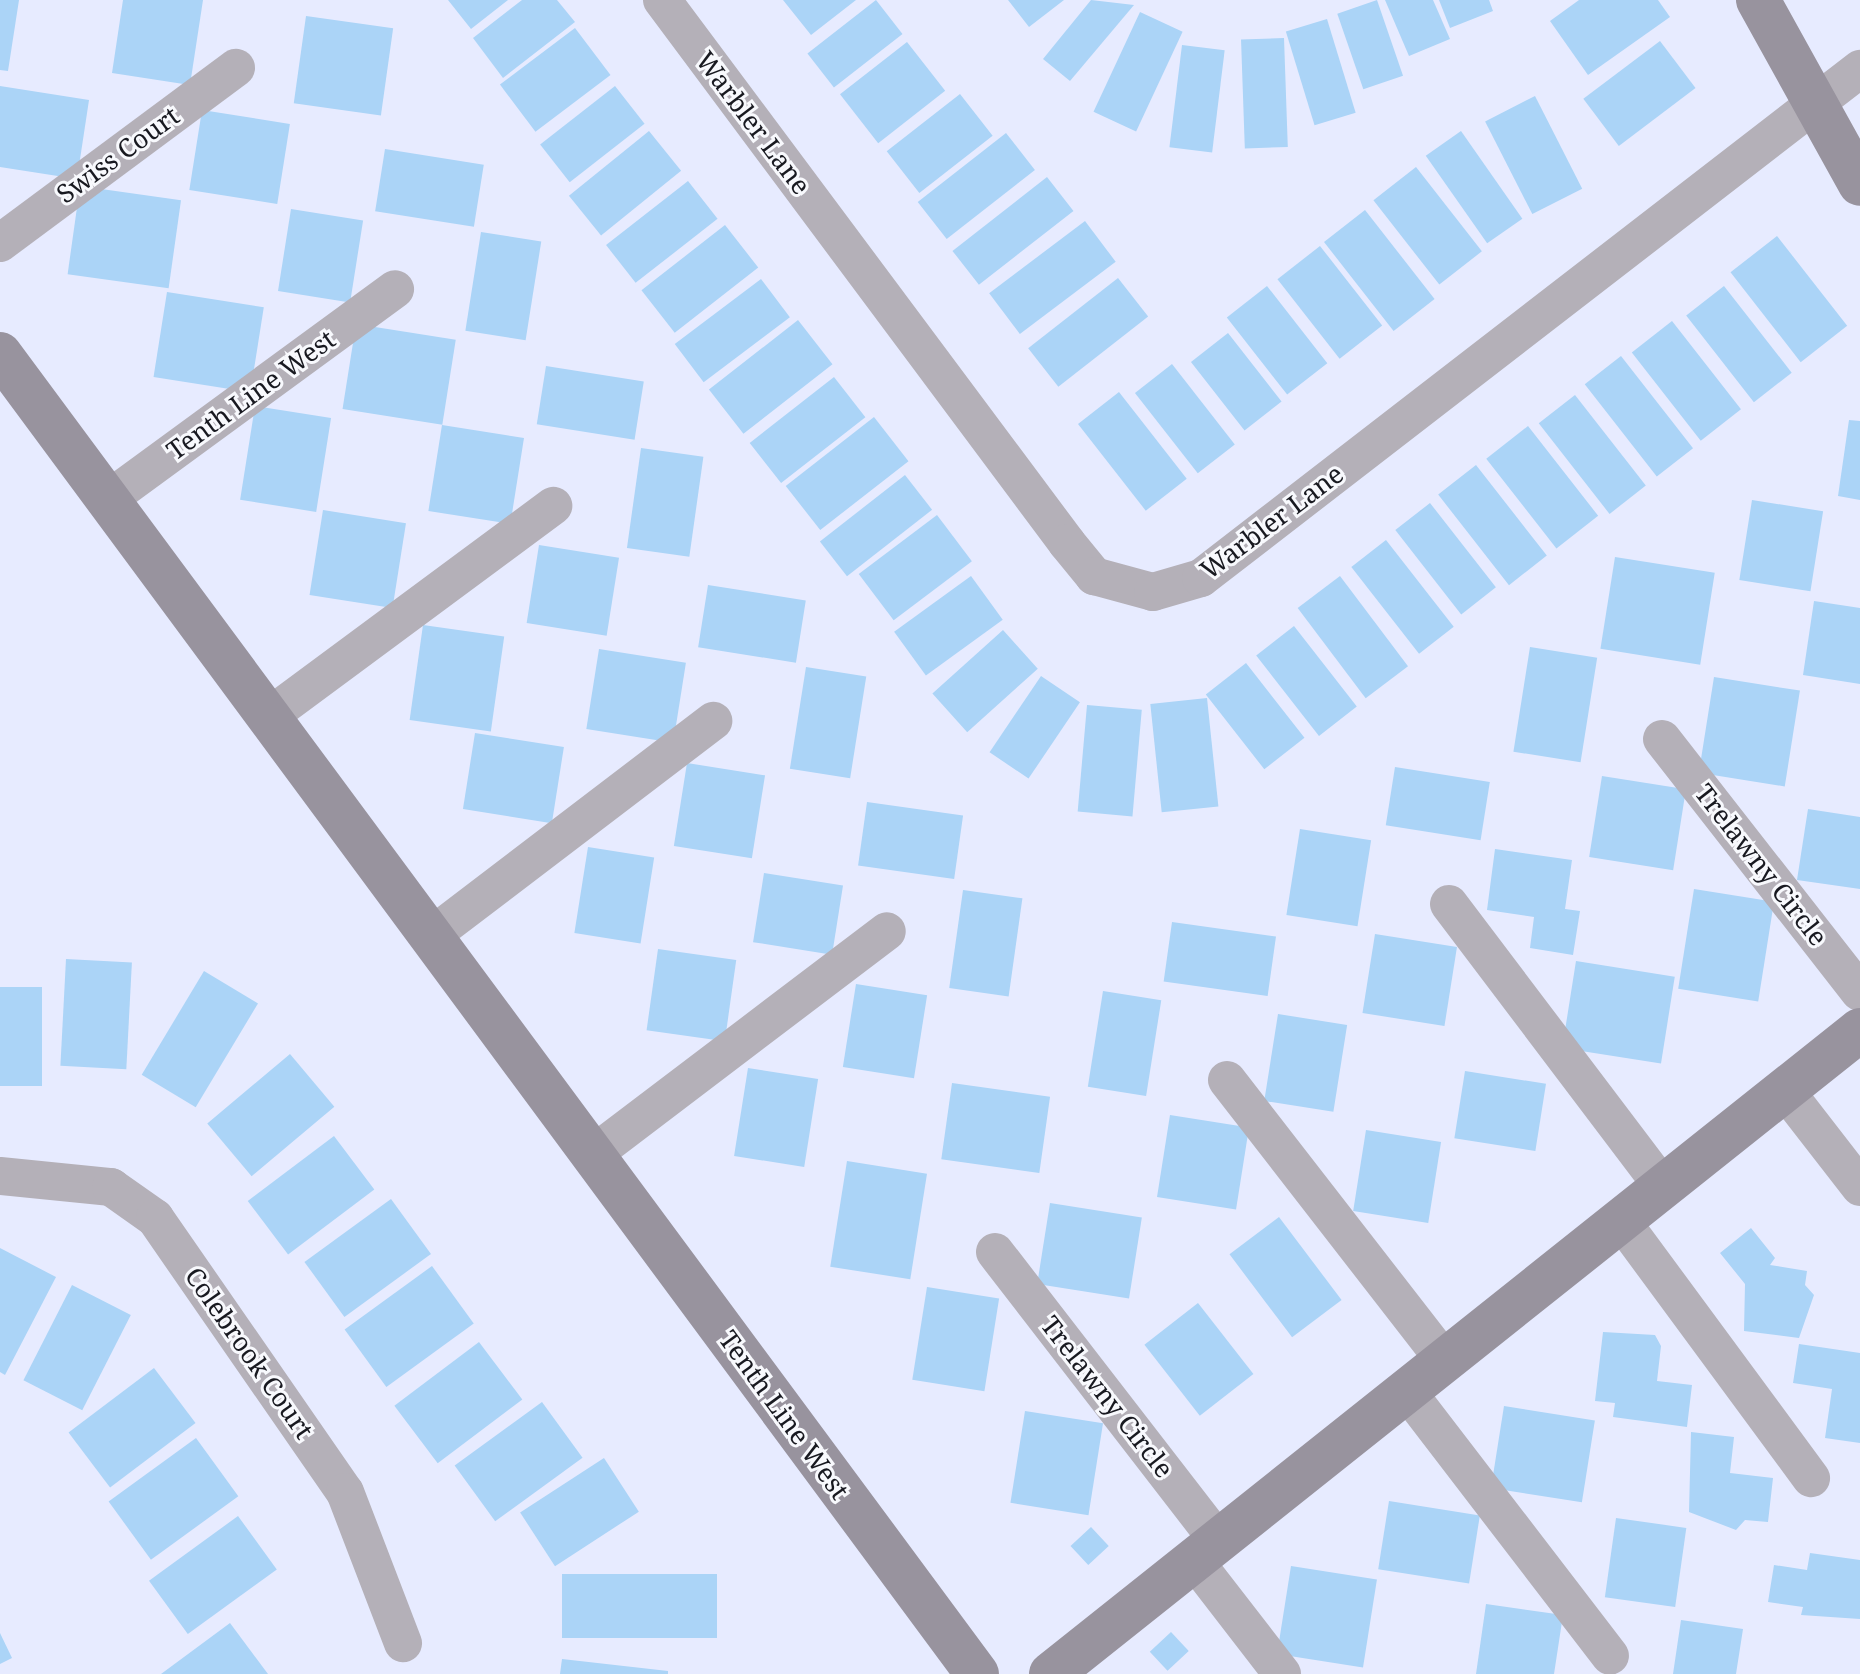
<!DOCTYPE html>
<html>
<head>
<meta charset="utf-8">
<style>
  body { margin:0 }
  #map { position:relative; width:1860px; height:1674px; overflow:hidden; background:#e7ebff; font-family:"Noto Serif",serif }
  div>[style] { position:absolute }
  [style*='--x'] { left:calc(var(--x)*1px); top:calc(var(--y)*1px); width:calc(var(--w)*1px); rotate:calc(var(--a)*1deg) }
  .building>* { inset:0; background:#abd4f7; transform-origin:0 0 }
  .street>* { height:38px; margin:-19px; padding:0 19px; transform-origin:19px; border-radius:19px; background:#b4b0b8 }
  .secondary>* { height:44px; margin:-22px; padding:0 22px; transform-origin:22px; border-radius:22px; background:#98939e }
  span { translate:-50% -50%; white-space:nowrap; text-align:center; line-height:1.15; -webkit-text-stroke:6px #f8f9fd; paint-order:stroke }
  .street-label { font-size:26px; color:#181920 }
</style>
</head>
<body>
<div id="map">
  <div class="building">
    <i style="clip-path:polygon(0 0,19px 0,8px 71px,0 70px)"></i>
    <i style="clip-path:polygon(123px 0,203px 0,190px 85px,112px 73px)"></i>
    <i style="clip-path:polygon(448px 0,508px 0,471px 29px)"></i>
    <i style="clip-path:polygon(522px 0,557px 0,575px 22px,503px 78px,473px 38px)"></i>
    <i style="clip-path:polygon(783px 0,856px 0,811px 35px)"></i>
    <i style="left:876px;top:0;width:43px;height:87px;rotate:52deg"></i>
    <i style="clip-path:polygon(1008px 0,1064px 0,1029px 27px)"></i>
    <i style="clip-path:polygon(1091px 0,1134px 5px,1070px 81px,1043px 59px)"></i>
    <i style="left:1377px;top:0;width:80px;height:42px;rotate:71deg"></i>
    <i style="clip-path:polygon(1385px 0,1433px 0,1450px 39px,1409px 56px)"></i>
    <i style="clip-path:polygon(1439px 0,1489px 0,1493px 11px,1450px 28px)"></i>
    <i style="clip-path:polygon(1579px 0,1658px 0,1670px 17px,1588px 75px,1550px 21px)"></i>
    <i style="left:1140px;top:12px;width:47px;height:110px;rotate:25deg"></i>
    <i style="left:306px;top:16px;width:88px;height:88px;rotate:8deg"></i>
    <i style="left:1327px;top:19px;width:98px;height:43px;rotate:73deg"></i>
    <i style="left:575px;top:28px;width:59px;height:94px;rotate:53deg"></i>
    <i style="left:1284px;top:38px;width:109px;height:43px;rotate:88deg"></i>
    <i style="left:1660px;top:41px;width:59px;height:96px;rotate:53deg"></i>
    <i style="left:907px;top:42px;width:62px;height:85px;rotate:52deg"></i>
    <i style="left:1182px;top:45px;width:43px;height:103px;rotate:7deg"></i>
    <i style="clip-path:polygon(0 86px,89px 100px,77px 179px,0 167px)"></i>
    <i style="left:615px;top:86px;width:48px;height:95px;rotate:52deg"></i>
    <i style="left:960px;top:94px;width:53px;height:93px;rotate:52deg"></i>
    <i style="left:1535px;top:96px;width:104px;height:56px;rotate:63deg"></i>
    <i style="left:202px;top:110px;width:89px;height:81px;rotate:9deg"></i>
    <i style="left:649px;top:131px;width:51px;height:103px;rotate:51deg"></i>
    <i style="left:1461px;top:131px;width:107px;height:43px;rotate:55deg"></i>
    <i style="left:1006px;top:133px;width:47px;height:112px;rotate:52deg"></i>
    <i style="left:385px;top:149px;width:100px;height:63px;rotate:9deg"></i>
    <i style="left:1416px;top:167px;width:107px;height:54px;rotate:52deg"></i>
    <i style="left:1047px;top:177px;width:43px;height:120px;rotate:52deg"></i>
    <i style="left:688px;top:181px;width:48px;height:104px;rotate:52deg"></i>
    <i style="left:80px;top:186px;width:102px;height:89px;rotate:8deg"></i>
    <i style="left:291px;top:209px;width:73px;height:83px;rotate:9deg"></i>
    <i style="left:1365px;top:210px;width:113px;height:52px;rotate:52deg"></i>
    <i style="left:1085px;top:221px;width:51px;height:120px;rotate:53deg"></i>
    <i style="left:725px;top:225px;width:54px;height:106px;rotate:52deg"></i>
    <i style="left:481px;top:232px;width:61px;height:100px;rotate:9deg"></i>
    <i style="left:1777px;top:236px;width:114px;height:59px;rotate:52deg"></i>
    <i style="left:1320px;top:246px;width:101px;height:54px;rotate:52deg"></i>
    <i style="left:1118px;top:278px;width:49px;height:114px;rotate:52deg"></i>
    <i style="left:761px;top:279px;width:48px;height:108px;rotate:53deg"></i>
    <i style="left:1267px;top:286px;width:98px;height:51px;rotate:52deg"></i>
    <i style="left:1724px;top:286px;width:110px;height:48px;rotate:52deg"></i>
    <i style="left:167px;top:292px;width:98px;height:86px;rotate:9deg"></i>
    <i style="left:798px;top:320px;width:56px;height:113px;rotate:52deg"></i>
    <i style="left:1672px;top:321px;width:112px;height:51px;rotate:52deg"></i>
    <i style="left:356px;top:324px;width:101px;height:86px;rotate:9deg"></i>
    <i style="left:1228px;top:333px;width:87px;height:47px;rotate:52deg"></i>
    <i style="left:1621px;top:356px;width:117px;height:46px;rotate:52deg"></i>
    <i style="left:1172px;top:364px;width:102px;height:47px;rotate:52deg"></i>
    <i style="left:546px;top:366px;width:99px;height:59px;rotate:9deg"></i>
    <i style="left:834px;top:377px;width:51px;height:107px;rotate:52deg"></i>
    <i style="left:1119px;top:392px;width:110px;height:52px;rotate:52deg"></i>
    <i style="left:1575px;top:395px;width:115px;height:46px;rotate:52deg"></i>
    <i style="left:255px;top:406px;width:77px;height:95px;rotate:9deg"></i>
    <i style="left:874px;top:417px;width:56px;height:112px;rotate:52deg"></i>
    <i style="clip-path:polygon(1849px 420px,1860px 421px,1860px 500px,1838px 496px)"></i>
    <i style="left:442px;top:425px;width:83px;height:87px;rotate:9deg"></i>
    <i style="left:1528px;top:426px;width:114px;height:53px;rotate:52deg"></i>
    <i style="left:641px;top:448px;width:63px;height:101px;rotate:8deg"></i>
    <i style="left:1476px;top:465px;width:115px;height:48px;rotate:52deg"></i>
    <i style="left:905px;top:475px;width:44px;height:108px;rotate:52deg"></i>
    <i style="left:1752px;top:500px;width:72px;height:81px;rotate:9deg"></i>
    <i style="left:1430px;top:503px;width:107px;height:44px;rotate:52deg"></i>
    <i style="left:323px;top:510px;width:84px;height:86px;rotate:9deg"></i>
    <i style="left:937px;top:515px;width:58px;height:98px;rotate:53deg"></i>
    <i style="left:1386px;top:540px;width:110px;height:44px;rotate:52deg"></i>
    <i style="left:539px;top:545px;width:81px;height:79px;rotate:9deg"></i>
    <i style="left:1615px;top:557px;width:101px;height:93px;rotate:9deg"></i>
    <i style="left:971px;top:576px;width:54px;height:95px;rotate:54deg"></i>
    <i style="left:1340px;top:576px;width:113px;height:53px;rotate:53deg"></i>
    <i style="left:708px;top:585px;width:99px;height:63px;rotate:9deg"></i>
    <i style="clip-path:polygon(1814px 601px,1860px 608px,1860px 684px,1803px 675px)"></i>
    <i style="left:423px;top:625px;width:82px;height:96px;rotate:8deg"></i>
    <i style="left:1294px;top:626px;width:102px;height:48px;rotate:52deg"></i>
    <i style="left:1003px;top:630px;width:52px;height:95px;rotate:48deg"></i>
    <i style="left:1530px;top:647px;width:68px;height:106px;rotate:9deg"></i>
    <i style="left:599px;top:649px;width:88px;height:81px;rotate:9deg"></i>
    <i style="left:1246px;top:663px;width:95px;height:51px;rotate:52deg"></i>
    <i style="left:806px;top:667px;width:61px;height:103px;rotate:9deg"></i>
    <i style="left:1041px;top:676px;width:47px;height:92px;rotate:34deg"></i>
    <i style="left:1714px;top:677px;width:87px;height:97px;rotate:9deg"></i>
    <i style="left:1207px;top:698px;width:109px;height:57px;rotate:84deg"></i>
    <i style="left:1087px;top:705px;width:55px;height:107px;rotate:5deg"></i>
    <i style="left:475px;top:733px;width:90px;height:77px;rotate:9deg"></i>
    <i style="left:687px;top:763px;width:79px;height:84px;rotate:9deg"></i>
    <i style="left:1395px;top:767px;width:96px;height:59px;rotate:9deg"></i>
    <i style="left:1602px;top:776px;width:85px;height:82px;rotate:9deg"></i>
    <i style="left:867px;top:802px;width:97px;height:64px;rotate:8deg"></i>
    <i style="clip-path:polygon(1808px 809px,1860px 817px,1860px 889px,1797px 880px)"></i>
    <i style="left:1300px;top:829px;width:72px;height:87px;rotate:9deg"></i>
    <i style="left:588px;top:847px;width:67px;height:87px;rotate:9deg"></i>
    <i style="clip-path:polygon(1495px 849px,1572px 860px,1565px 909px,1580px 911px,1573px 955px,1530px 948px,1534px 917px,1487px 910px)"></i>
    <i style="left:764px;top:873px;width:80px;height:70px;rotate:9deg"></i>
    <i style="left:1694px;top:889px;width:81px;height:101px;rotate:9deg"></i>
    <i style="left:963px;top:890px;width:60px;height:99px;rotate:8deg"></i>
    <i style="left:1172px;top:922px;width:105px;height:60px;rotate:8deg"></i>
    <i style="left:1375px;top:934px;width:83px;height:80px;rotate:9deg"></i>
    <i style="left:658px;top:949px;width:79px;height:82px;rotate:8deg"></i>
    <i style="left:66px;top:959px;width:66px;height:107px;rotate:3deg"></i>
    <i style="left:1576px;top:961px;width:100px;height:88px;rotate:9deg"></i>
    <i style="left:204px;top:971px;width:63px;height:121px;rotate:31deg"></i>
    <i style="left:856px;top:984px;width:72px;height:84px;rotate:9deg"></i>
    <i style="left:0;top:987px;width:42px;height:99px"></i>
    <i style="left:1103px;top:991px;width:59px;height:97px;rotate:9deg"></i>
    <i style="left:1278px;top:1014px;width:70px;height:88px;rotate:9deg"></i>
    <i style="left:290px;top:1054px;width:69px;height:108px;rotate:50deg"></i>
    <i style="left:748px;top:1068px;width:71px;height:89px;rotate:9deg"></i>
    <i style="left:1465px;top:1071px;width:82px;height:68px;rotate:9deg"></i>
    <i style="left:952px;top:1083px;width:99px;height:77px;rotate:8deg"></i>
    <i style="left:1170px;top:1115px;width:80px;height:83px;rotate:9deg"></i>
    <i style="left:1366px;top:1130px;width:76px;height:82px;rotate:9deg"></i>
    <i style="left:334px;top:1136px;width:67px;height:108px;rotate:53deg"></i>
    <i style="left:847px;top:1161px;width:81px;height:107px;rotate:9deg"></i>
    <i style="left:391px;top:1199px;width:68px;height:107px;rotate:54deg"></i>
    <i style="left:1050px;top:1203px;width:93px;height:82px;rotate:9deg"></i>
    <i style="left:1279px;top:1217px;width:104px;height:62px;rotate:53deg"></i>
    <i style="clip-path:polygon(1751px 1228px,1775px 1258px,1770px 1265px,1807px 1271px,1805px 1285px,1814px 1295px,1799px 1338px,1744px 1331px,1745px 1284px,1720px 1253px)"></i>
    <i style="clip-path:polygon(0 1248px,56px 1277px,5px 1375px,0 1372px)"></i>
    <i style="left:432px;top:1266px;width:71px;height:108px;rotate:54deg"></i>
    <i style="left:72px;top:1285px;width:66px;height:107px;rotate:27deg"></i>
    <i style="left:927px;top:1287px;width:73px;height:94px;rotate:9deg"></i>
    <i style="left:1198px;top:1303px;width:90px;height:68px;rotate:52deg"></i>
    <i style="clip-path:polygon(1603px 1332px,1655px 1335px,1661px 1346px,1657px 1381px,1692px 1385px,1687px 1427px,1613px 1417px,1615px 1403px,1595px 1401px)"></i>
    <i style="left:479px;top:1342px;width:72px;height:106px;rotate:53deg"></i>
    <i style="clip-path:polygon(1799px 1344px,1860px 1353px,1860px 1443px,1825px 1438px,1832px 1389px,1793px 1383px)"></i>
    <i style="left:154px;top:1368px;width:69px;height:107px;rotate:53deg"></i>
    <i style="left:542px;top:1402px;width:69px;height:108px;rotate:54deg"></i>
    <i style="left:1504px;top:1406px;width:92px;height:83px;rotate:9deg"></i>
    <i style="left:1025px;top:1411px;width:79px;height:93px;rotate:9deg"></i>
    <i style="clip-path:polygon(1691px 1432px,1734px 1437px,1730px 1473px,1773px 1478px,1768px 1522px,1745px 1520px,1736px 1530px,1689px 1512px)"></i>
    <i style="left:196px;top:1438px;width:72px;height:108px;rotate:54deg"></i>
    <i style="left:604px;top:1458px;width:64px;height:100px;rotate:57deg"></i>
    <i style="left:1389px;top:1501px;width:92px;height:69px;rotate:9deg"></i>
    <i style="left:238px;top:1516px;width:66px;height:110px;rotate:54deg"></i>
    <i style="left:1616px;top:1518px;width:71px;height:80px;rotate:8deg"></i>
    <i style="left:1091px;top:1527px;width:26px;height:28px;rotate:47deg"></i>
    <i style="clip-path:polygon(1810px 1553px,1860px 1560px,1860px 1619px,1801px 1615px,1803px 1607px,1768px 1602px,1774px 1565px,1807px 1570px)"></i>
    <i style="left:1291px;top:1566px;width:87px;height:89px;rotate:9deg"></i>
    <i style="left:562px;top:1574px;width:155px;height:64px"></i>
    <i style="clip-path:polygon(1486px 1604px,1563px 1615px,1554px 1674px,1476px 1674px)"></i>
    <i style="clip-path:polygon(1681px 1620px,1743px 1629px,1736px 1674px,1673px 1674px)"></i>
    <i style="clip-path:polygon(230px 1623px,268px 1674px,161px 1674px)"></i>
    <i style="left:1171px;top:1632px;width:26px;height:29px;rotate:47deg"></i>
    <i style="clip-path:polygon(0 1633px,12px 1658px,0 1664px)"></i>
    <i style="clip-path:polygon(562px 1659px,668px 1671px,668px 1674px,560px 1674px)"></i>
  </div>
  <div class="street">
    <i style="--x:662;--y:0;--w:677;--a:53.28"></i>
    <i style="--x:1067;--y:543;--w:43;--a:50.7"></i>
    <i style="--x:1094;--y:576;--w:61;--a:15.2"></i>
    <i style="--x:1153;--y:592;--w:50;--a:-16.3"></i>
    <i style="--x:1201;--y:578;--w:833;--a:-37.68"></i>
    <i style="--x:0;--y:243;--w:294;--a:-36.6"></i>
    <i style="--x:107;--y:500;--w:357;--a:-36.2"></i>
    <i style="--x:268;--y:717;--w:355;--a:-36.5"></i>
    <i style="--x:1662;--y:739;--w:321;--a:52"></i>
    <i style="--x:1449;--y:904;--w:353;--a:52.9"></i>
    <i style="--x:431;--y:936;--w:355;--a:-37.3"></i>
    <i style="--x:1227;--y:1080;--w:354;--a:52.2"></i>
    <i style="--x:1784;--y:1089;--w:124;--a:52.2"></i>
    <i style="--x:592;--y:1155;--w:370;--a:-37.2"></i>
    <i style="--x:0;--y:1176;--w:112;--a:5.7"></i>
    <i style="--x:111;--y:1187;--w:54;--a:35.2"></i>
    <i style="--x:155;--y:1218;--w:333;--a:55.3"></i>
    <i style="--x:345;--y:1492;--w:162;--a:69"></i>
    <i style="--x:1620;--y:1219;--w:322;--a:53.6"></i>
    <i style="--x:995;--y:1252;--w:365;--a:52.3"></i>
    <i style="--x:1406;--y:1390;--w:335;--a:52.5"></i>
    <i style="--x:1194;--y:1560;--w:144;--a:52.3"></i>
  </div>
  <div class="secondary">
    <i style="--x:1758;--y:0;--w:210;--a:61"></i>
    <i style="--x:0;--y:354;--w:1642;--a:53.49"></i>
    <i style="--x:1051;--y:1674;--w:1034;--a:-38.52"></i>
  </div>
  <div class="street-label">
    <span style="left:753px;top:123px;rotate:53deg">Warbler Lane</span>
    <span style="left:118px;top:155px;rotate:-36deg">Swiss Court</span>
    <span style="left:251px;top:395px;rotate:-36deg">Tenth Line West</span>
    <span style="left:1272px;top:522px;rotate:-37deg">Warbler Lane</span>
    <span style="left:1761px;top:865px;rotate:52deg">Trelawny Circle</span>
    <span style="left:249px;top:1353px;rotate:55deg">Colebrook Court</span>
    <span style="left:1107px;top:1397px;rotate:52deg">Trelawny Circle</span>
    <span style="left:784px;top:1415px;rotate:54deg">Tenth Line West</span>
  </div>
</div>
</body>
</html>
